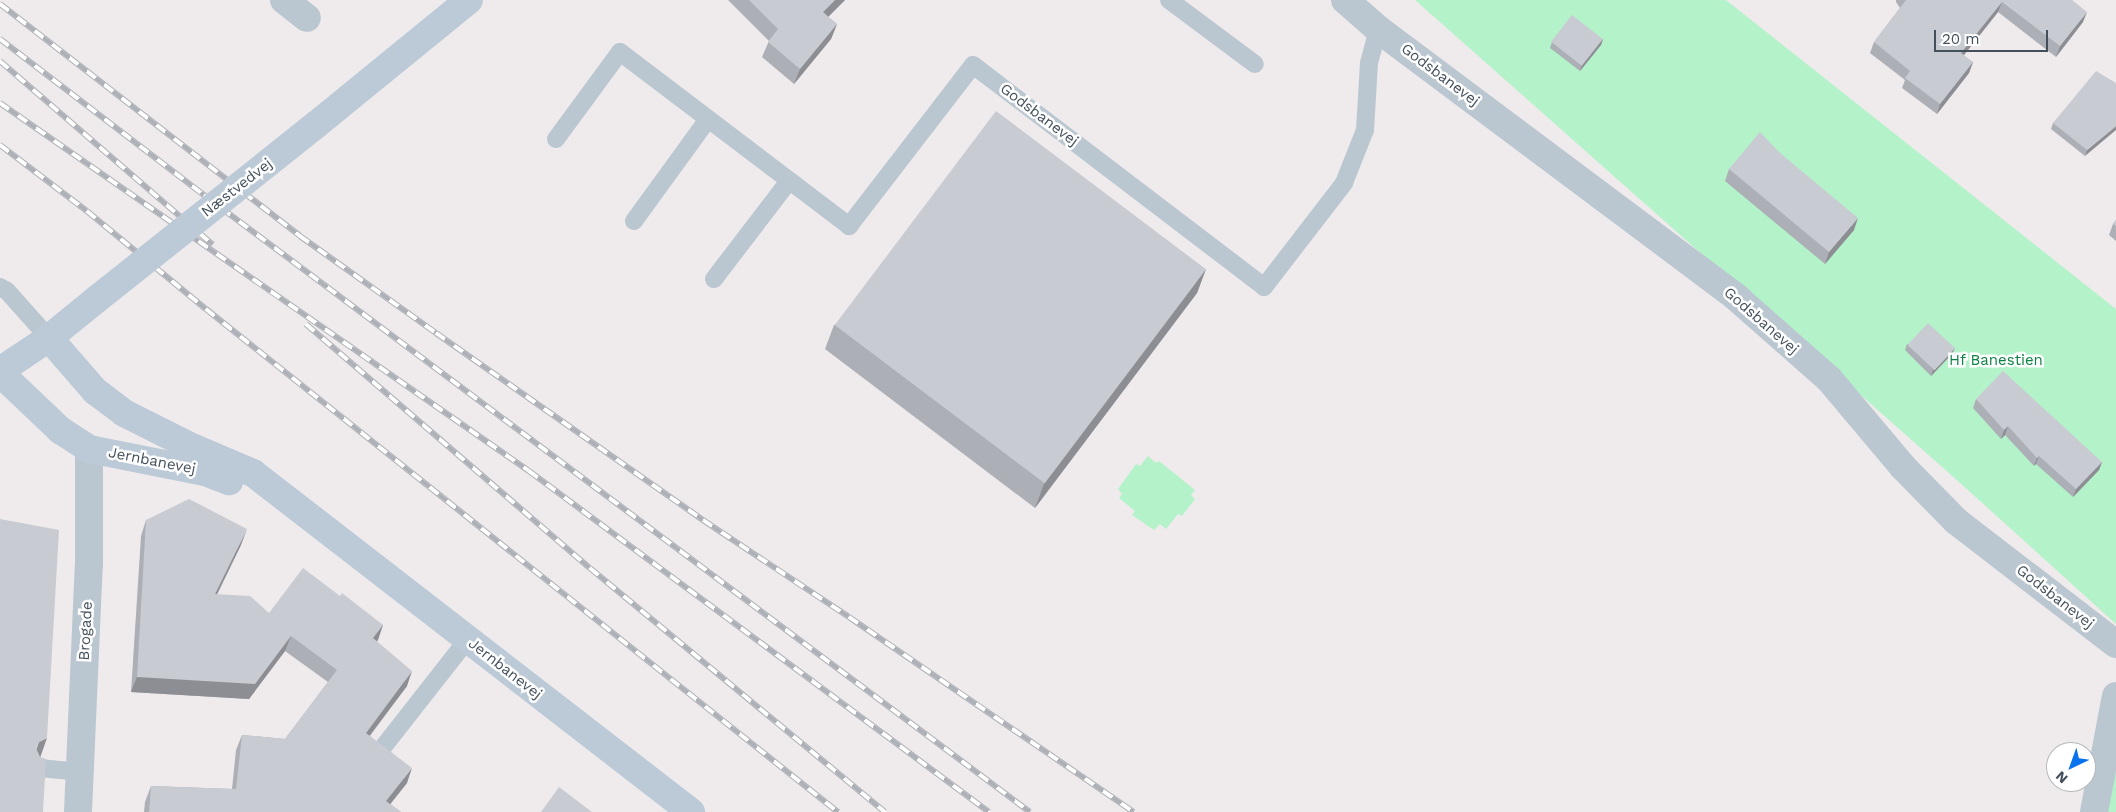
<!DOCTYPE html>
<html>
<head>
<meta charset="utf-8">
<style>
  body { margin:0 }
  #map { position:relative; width:2116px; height:812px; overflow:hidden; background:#efebec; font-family:"Work Sans",sans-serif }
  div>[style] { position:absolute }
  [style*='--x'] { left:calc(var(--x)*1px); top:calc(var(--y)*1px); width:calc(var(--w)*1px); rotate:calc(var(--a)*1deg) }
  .green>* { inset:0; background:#b4f2ca }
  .service>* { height:18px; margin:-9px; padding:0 9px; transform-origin:9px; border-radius:9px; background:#bbc7d0 }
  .minor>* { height:28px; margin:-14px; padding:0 14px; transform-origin:14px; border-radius:14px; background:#bbc7d0 }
  .secondary>* { height:28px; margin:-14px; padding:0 14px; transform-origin:14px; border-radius:14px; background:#bccad8 }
  .rail>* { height:5.5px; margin-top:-2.75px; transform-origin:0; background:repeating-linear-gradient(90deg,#fff 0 11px,#adb1b7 0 22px); box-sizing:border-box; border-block:1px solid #adb1b7 }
  .secondary-bridge>* { height:28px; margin:-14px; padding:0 14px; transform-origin:14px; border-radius:14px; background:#bccad8 }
  .wall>* { inset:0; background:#acafb5 }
  .shaded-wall>* { inset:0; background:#8c8e93 }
  .building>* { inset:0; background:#c8cbd2; transform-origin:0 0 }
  span { translate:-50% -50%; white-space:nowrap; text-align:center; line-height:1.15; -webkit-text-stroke:5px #fff; paint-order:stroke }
  .street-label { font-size:15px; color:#43505b }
  .park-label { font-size:15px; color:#0e8244 }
  .north { position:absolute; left:2046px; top:742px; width:50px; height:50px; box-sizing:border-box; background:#fff; border:1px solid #b4b9bd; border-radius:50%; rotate:222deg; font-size:14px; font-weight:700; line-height:20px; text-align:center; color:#43505b }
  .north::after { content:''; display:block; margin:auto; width:18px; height:22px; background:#0873ed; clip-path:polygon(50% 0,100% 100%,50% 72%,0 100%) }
  .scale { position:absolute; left:1934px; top:30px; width:114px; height:22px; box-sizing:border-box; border:2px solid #43505b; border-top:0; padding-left:6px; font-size:15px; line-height:18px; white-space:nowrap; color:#43505b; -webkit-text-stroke:4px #fff; paint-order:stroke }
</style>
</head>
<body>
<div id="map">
  <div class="green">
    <i style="clip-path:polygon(1415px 0,1726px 0,2116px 309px,2116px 624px,1959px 482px)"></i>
    <i style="clip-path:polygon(1148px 456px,1156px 463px,1159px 461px,1195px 490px,1191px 495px,1195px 499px,1182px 516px,1178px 514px,1166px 529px,1160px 524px,1154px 530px,1132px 515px,1135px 511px,1119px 498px,1122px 494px,1118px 489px,1136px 464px,1140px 466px)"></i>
    <i style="clip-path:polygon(2116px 765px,2116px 812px,2106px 812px)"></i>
  </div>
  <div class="service">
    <i style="--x:1169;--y:0;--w:107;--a:36.7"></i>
    <i style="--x:556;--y:139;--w:108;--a:-53.7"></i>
    <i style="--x:620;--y:52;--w:288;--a:37.2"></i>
    <i style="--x:849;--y:226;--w:203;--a:-52.4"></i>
    <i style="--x:973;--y:65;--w:366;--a:37.3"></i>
    <i style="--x:1264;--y:287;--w:131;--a:-52.4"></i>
    <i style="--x:1344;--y:183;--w:57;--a:-68.4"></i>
    <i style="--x:1365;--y:130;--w:67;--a:-86.6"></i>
    <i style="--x:1369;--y:63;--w:35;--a:-75"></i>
    <i style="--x:634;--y:221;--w:126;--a:-54"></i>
    <i style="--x:714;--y:279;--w:123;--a:-52.6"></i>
    <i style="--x:0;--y:287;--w:8;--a:30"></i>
    <i style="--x:7;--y:291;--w:63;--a:48.2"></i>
    <i style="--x:384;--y:746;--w:136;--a:-51.9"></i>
    <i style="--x:40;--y:768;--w:40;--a:5.7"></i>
  </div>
  <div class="minor">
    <i style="--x:284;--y:0;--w:29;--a:38"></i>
    <i style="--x:1345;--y:0;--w:44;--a:41.3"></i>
    <i style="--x:1378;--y:29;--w:449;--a:36.8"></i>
    <i style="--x:1737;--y:298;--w:123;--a:41.4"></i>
    <i style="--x:1829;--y:379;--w:115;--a:49.9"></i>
    <i style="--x:1903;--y:467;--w:76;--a:45.5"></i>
    <i style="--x:1956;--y:521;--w:202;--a:37.6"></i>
    <i style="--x:78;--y:812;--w:247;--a:-87.5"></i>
    <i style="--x:89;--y:565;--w:116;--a:-90"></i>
    <i style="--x:2094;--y:812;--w:118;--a:-79.3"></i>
  </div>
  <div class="secondary">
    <i style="--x:317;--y:124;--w:196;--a:-39.2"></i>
    <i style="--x:49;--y:338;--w:70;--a:49"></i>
    <i style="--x:95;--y:391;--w:36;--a:37"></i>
    <i style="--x:124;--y:413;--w:78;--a:26.6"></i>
    <i style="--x:194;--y:448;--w:64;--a:23"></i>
    <i style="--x:253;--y:473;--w:554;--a:37.74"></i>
    <i style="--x:0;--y:371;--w:59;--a:-34"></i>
    <i style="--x:49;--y:338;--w:62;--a:-39.1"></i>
    <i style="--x:0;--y:373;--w:83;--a:43.5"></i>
    <i style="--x:60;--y:430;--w:35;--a:33"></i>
    <i style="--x:89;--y:449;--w:118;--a:11.2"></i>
    <i style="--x:205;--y:472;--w:26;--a:21"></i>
  </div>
  <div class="rail">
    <i style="--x:0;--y:4;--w:379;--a:37.7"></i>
    <i style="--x:300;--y:236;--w:167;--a:35.5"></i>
    <i style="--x:436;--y:333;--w:326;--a:35"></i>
    <i style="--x:703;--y:520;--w:175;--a:33.6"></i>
    <i style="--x:849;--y:617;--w:345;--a:34.4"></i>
    <i style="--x:0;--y:39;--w:257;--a:37.4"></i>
    <i style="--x:204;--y:195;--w:1031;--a:36.76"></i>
    <i style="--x:0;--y:61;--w:281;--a:40.8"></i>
    <i style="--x:0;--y:103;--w:644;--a:34.82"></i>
    <i style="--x:529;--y:471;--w:573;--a:36.55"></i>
    <i style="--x:0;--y:145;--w:109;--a:37.2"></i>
    <i style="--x:87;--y:211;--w:154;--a:39.5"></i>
    <i style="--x:206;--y:309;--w:808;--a:38.52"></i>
    <i style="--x:306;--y:324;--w:374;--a:40.7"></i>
    <i style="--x:590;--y:568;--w:383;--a:39.6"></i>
  </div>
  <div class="secondary-bridge">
    <i style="--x:97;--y:299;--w:281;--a:-38.5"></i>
  </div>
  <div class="wall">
    <i style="clip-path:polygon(728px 0,845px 0,828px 17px,837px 24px,831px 39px,794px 84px,762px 57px,769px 41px)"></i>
    <i style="clip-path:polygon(1896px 0,2072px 0,2083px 22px,2056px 57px,1998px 12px,1963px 56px,1973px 62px,1969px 73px,1937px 114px,1902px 88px,1905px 80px,1870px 53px,1874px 42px,1900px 8px,1896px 2px)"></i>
    <i style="clip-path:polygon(1603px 39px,1601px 45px,1580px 71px,1550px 48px,1552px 42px)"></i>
    <i style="clip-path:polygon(2116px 83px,2085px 156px,2051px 129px,2053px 123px)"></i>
    <i style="clip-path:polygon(1780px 153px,1854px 230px,1825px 264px,1725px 181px,1729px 169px)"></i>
    <i style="clip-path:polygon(2116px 220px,2116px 241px,2109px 235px,2113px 224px)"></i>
    <i style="clip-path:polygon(1206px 269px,1197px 293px,1035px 508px,825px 349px,834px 325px)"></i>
    <i style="clip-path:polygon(1907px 344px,1955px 348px,1952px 354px,1931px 376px,1905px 350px)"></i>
    <i style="clip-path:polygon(1976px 399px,2102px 462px,2099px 470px,2073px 497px,2036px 464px,2034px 466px,2005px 435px,2001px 439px,1973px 408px)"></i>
    <i style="clip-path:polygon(146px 520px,241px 545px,217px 595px,269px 613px,340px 596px,383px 625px,377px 641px,407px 686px,370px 736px,407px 783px,390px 804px,401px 812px,144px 812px,145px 802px,151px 786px,232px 789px,236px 750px,242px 735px,285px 739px,328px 682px,285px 651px,249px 699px,131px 692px,141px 536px)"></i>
  </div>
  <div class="shaded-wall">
    <i style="clip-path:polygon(835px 0,845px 0,818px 27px,823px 12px)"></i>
    <i style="clip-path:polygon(2002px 2px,1998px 12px,1957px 64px,1961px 53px)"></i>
    <i style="clip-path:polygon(2087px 12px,2083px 22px,2056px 57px,2060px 46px)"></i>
    <i style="clip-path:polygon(837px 24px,831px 39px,794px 84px,800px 69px)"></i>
    <i style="clip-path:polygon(1603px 39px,1601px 45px,1580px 71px,1582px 65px)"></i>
    <i style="clip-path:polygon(1973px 62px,1969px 73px,1937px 114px,1940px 104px)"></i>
    <i style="clip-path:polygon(2116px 126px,2116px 130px,2085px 156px,2087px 150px)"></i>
    <i style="clip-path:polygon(1858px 218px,1854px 230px,1825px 264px,1829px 252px)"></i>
    <i style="clip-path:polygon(1206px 269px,1197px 293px,1035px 508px,1044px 484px)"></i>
    <i style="clip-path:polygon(1955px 348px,1952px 354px,1931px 376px,1933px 370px)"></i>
    <i style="clip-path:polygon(2008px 426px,2005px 435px,2001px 439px,2004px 430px)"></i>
    <i style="clip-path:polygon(2039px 456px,2036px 464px,2034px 466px,2037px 458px)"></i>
    <i style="clip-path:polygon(2102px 462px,2099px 470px,2073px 497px,2076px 489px)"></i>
    <i style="clip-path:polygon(247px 529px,241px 545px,209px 610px,215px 594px)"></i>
    <i style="clip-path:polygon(383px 625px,378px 640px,367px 653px,373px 638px)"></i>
    <i style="clip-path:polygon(291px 636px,285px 651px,249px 699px,131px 692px,137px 677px)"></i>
    <i style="clip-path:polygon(412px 671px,407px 686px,360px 748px,366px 733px)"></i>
    <i style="clip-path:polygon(47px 738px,40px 758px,32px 761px,39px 742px)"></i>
    <i style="clip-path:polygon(412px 768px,407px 783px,384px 812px,386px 801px)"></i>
  </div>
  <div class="building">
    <i style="clip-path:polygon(749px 0,835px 0,823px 12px,837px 24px,800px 69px,768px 42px,778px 29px)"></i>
    <i style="clip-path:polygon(1906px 0,2072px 0,2087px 12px,2060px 46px,2002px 2px,1961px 53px,1973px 62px,1940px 104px,1905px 78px,1910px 71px,1874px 42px)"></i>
    <i style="left:1572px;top:15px;width:39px;height:34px;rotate:38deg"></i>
    <i style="clip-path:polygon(2096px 71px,2116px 83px,2116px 126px,2087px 150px,2053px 123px)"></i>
    <i style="left:996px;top:111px;width:263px;height:268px;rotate:37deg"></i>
    <i style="clip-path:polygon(1760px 132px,1780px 153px,1858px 218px,1829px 252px,1729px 169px)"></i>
    <i style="clip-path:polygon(2116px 220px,2116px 226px,2113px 224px)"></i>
    <i style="left:1928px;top:323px;width:37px;height:30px;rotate:43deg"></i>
    <i style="clip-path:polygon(2003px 371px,2102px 462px,2076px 489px,2039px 456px,2037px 458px,2008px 426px,2004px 430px,1976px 399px)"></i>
    <i style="clip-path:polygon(189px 499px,247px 529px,215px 594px,250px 596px,269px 613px,303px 568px,340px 596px,342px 593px,383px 625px,373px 638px,412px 671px,366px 733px,412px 768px,386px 801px,401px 812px,149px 812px,151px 786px,236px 789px,242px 735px,285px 739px,337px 670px,291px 636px,255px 684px,137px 677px,146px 520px)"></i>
    <i style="clip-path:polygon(0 519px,59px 530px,47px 738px,39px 742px,36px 748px,40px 757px,46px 759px,43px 812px,0 812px)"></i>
    <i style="clip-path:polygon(559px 787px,592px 812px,541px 812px)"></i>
  </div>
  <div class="street-label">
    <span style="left:1440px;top:75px;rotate:37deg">Godsbanevej</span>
    <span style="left:1039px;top:115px;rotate:37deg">Godsbanevej</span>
    <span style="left:237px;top:188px;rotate:-38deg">Næstvedvej</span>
    <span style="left:1761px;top:321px;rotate:41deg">Godsbanevej</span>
    <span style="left:152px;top:461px;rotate:11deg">Jernbanevej</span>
    <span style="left:2055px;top:597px;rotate:38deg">Godsbanevej</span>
    <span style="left:86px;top:631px;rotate:-87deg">Brogade</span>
    <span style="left:505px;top:669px;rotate:38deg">Jernbanevej</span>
  </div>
  <div class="park-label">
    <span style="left:1996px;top:361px">Hf Banestien</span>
  </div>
  <div class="north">N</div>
  <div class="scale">20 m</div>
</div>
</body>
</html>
